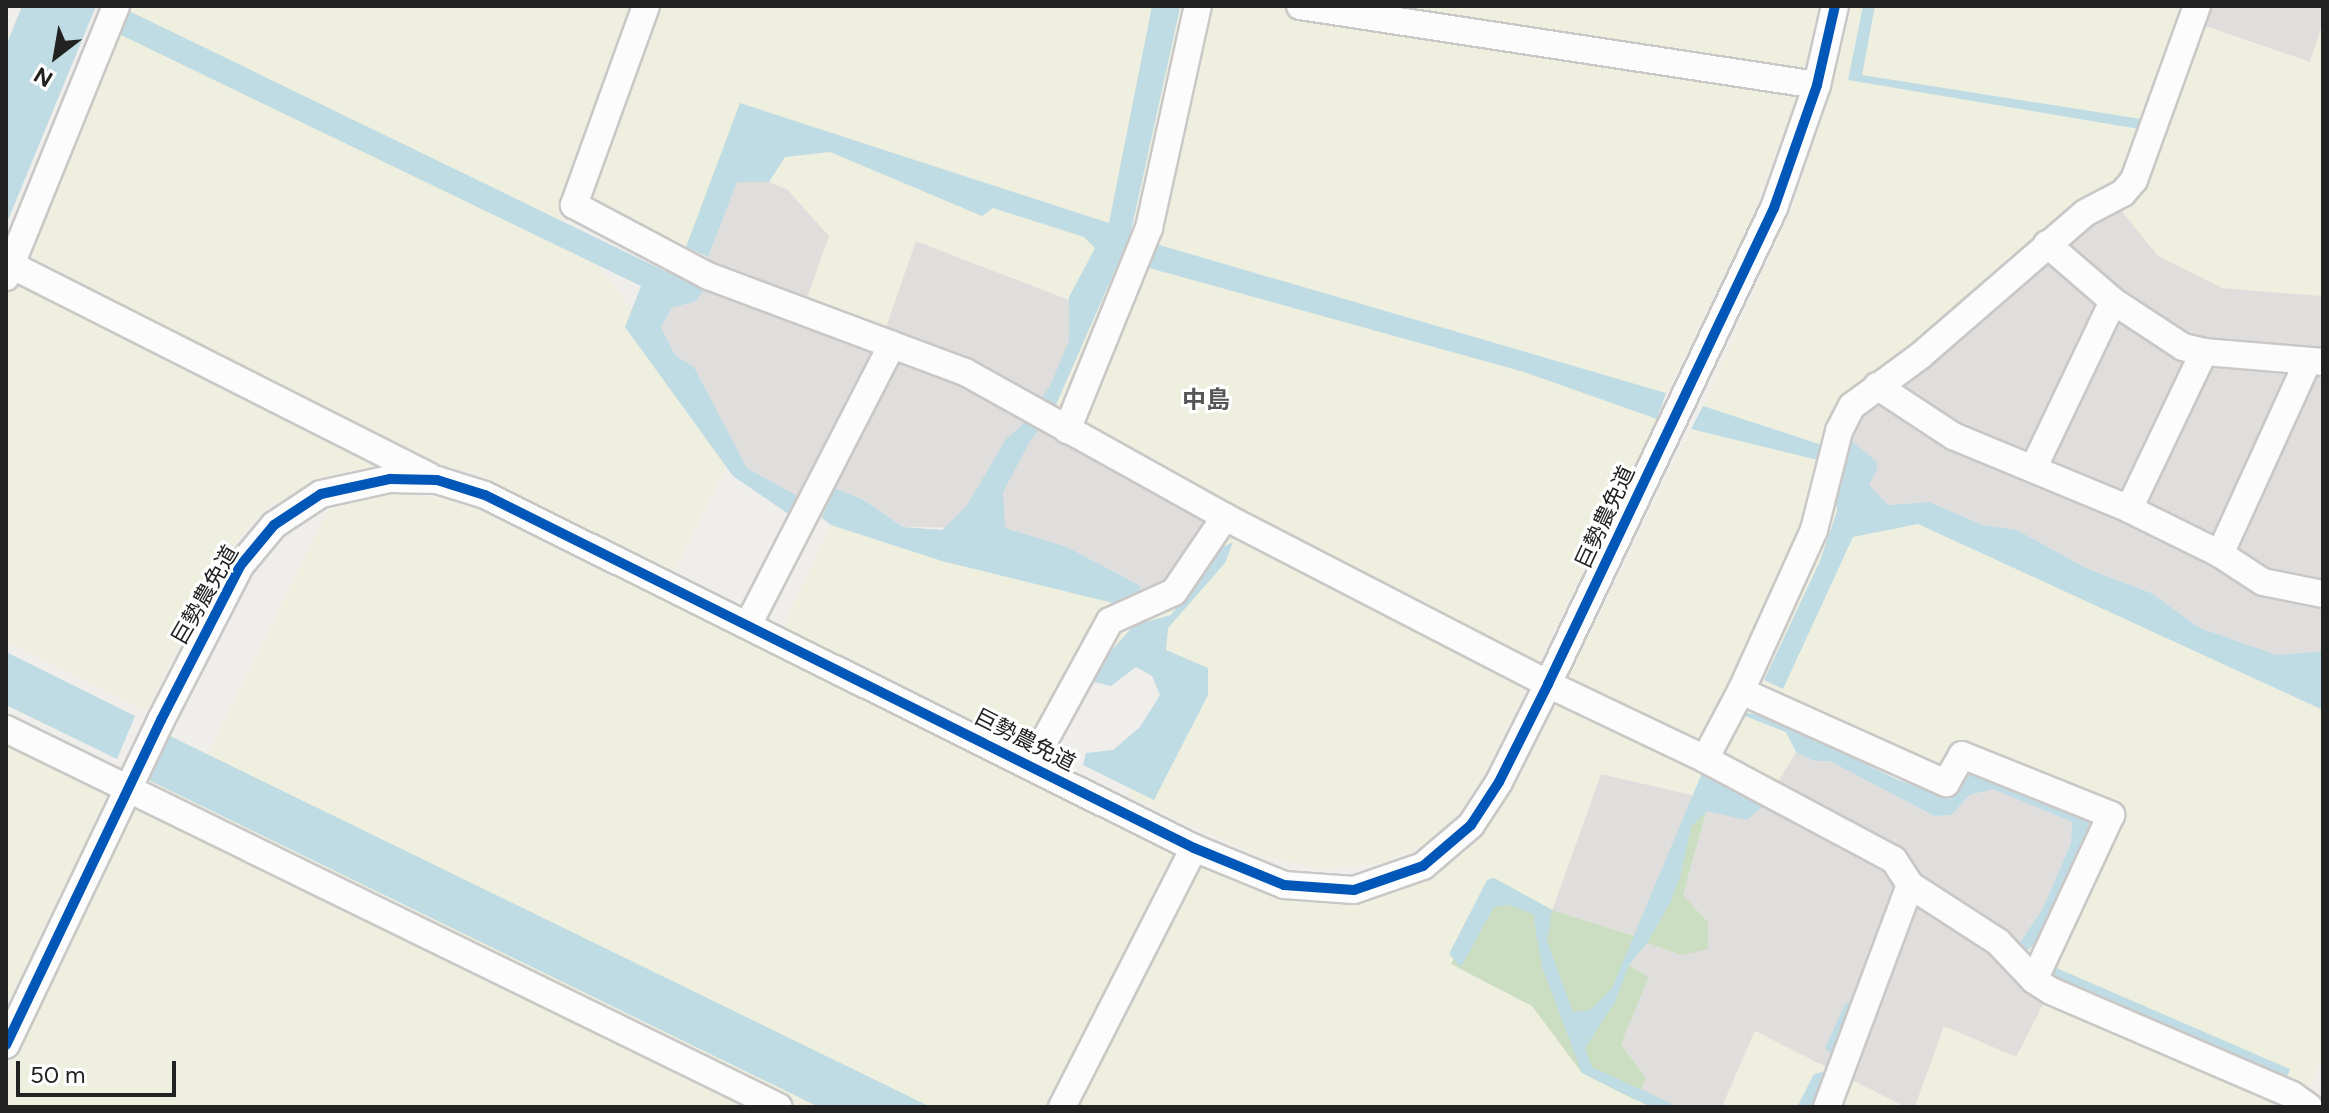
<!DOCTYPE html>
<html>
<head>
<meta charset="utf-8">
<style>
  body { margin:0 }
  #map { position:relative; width:2329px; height:1113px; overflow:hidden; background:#f0eeeb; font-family:Figtree,"Noto Sans JP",sans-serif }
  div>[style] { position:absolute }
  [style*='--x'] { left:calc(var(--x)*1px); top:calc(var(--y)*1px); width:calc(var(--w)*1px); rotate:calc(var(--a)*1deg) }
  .residential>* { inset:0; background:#dfdedc }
  .farmland>* { inset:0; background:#efefdf }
  .forest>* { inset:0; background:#cbdec1 }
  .water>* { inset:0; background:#bfdbe3; transform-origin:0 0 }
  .roads { filter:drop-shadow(2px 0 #c9c8c7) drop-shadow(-2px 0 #c9c8c7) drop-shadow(0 2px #c9c8c7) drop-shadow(0 -2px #c9c8c7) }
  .minor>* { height:26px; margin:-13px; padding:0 13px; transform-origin:13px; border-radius:13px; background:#fdfcfc }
  .cycleway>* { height:10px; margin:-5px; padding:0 5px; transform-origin:5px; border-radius:5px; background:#0057b8 }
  span { translate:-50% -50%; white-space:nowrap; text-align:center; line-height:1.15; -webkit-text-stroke:6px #fff; paint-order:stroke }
  .street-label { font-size:22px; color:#222 }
  .neighbourhood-label { font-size:24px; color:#555; font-weight:700 }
  .frame { position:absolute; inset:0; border:8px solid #222; pointer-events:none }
  .north { position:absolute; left:16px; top:16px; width:80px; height:80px; -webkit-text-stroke:6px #fff; paint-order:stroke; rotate:211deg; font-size:22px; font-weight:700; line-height:32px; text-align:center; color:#222 }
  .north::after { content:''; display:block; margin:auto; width:28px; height:36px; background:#222; clip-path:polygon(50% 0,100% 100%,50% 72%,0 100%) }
  .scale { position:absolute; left:16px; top:1061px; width:160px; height:36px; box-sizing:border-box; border:4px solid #222; border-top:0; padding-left:10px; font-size:24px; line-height:28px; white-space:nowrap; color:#222; -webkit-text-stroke:6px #fff; paint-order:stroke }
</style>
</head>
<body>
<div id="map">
  <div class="residential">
    <i style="clip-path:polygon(2202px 6px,2323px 6px,2323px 23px,2310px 62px,2196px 23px)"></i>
    <i style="clip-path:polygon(737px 182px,769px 182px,787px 189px,830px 237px,805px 306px,916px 241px,1093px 309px,1233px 516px,1182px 596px,1138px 594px,1141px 586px,1067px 547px,1005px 528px,903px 527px,862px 499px,834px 488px,822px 518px,799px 497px,747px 468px,694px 367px,675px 355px,661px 327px,672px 308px,696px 301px,704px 290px,708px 257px)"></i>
    <i style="clip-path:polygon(2116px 204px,2223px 288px,2323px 296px,2323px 651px,2277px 655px,2200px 628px,2151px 593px,2086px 568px,2017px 530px,1983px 525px,1929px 502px,1888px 505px,1868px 485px,1877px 470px,1849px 439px,1865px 407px,2060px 245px)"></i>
    <i style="clip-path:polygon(1796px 752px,1814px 761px,1830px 760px,1933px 816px,1951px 815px,1970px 795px,1993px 789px,2072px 822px,2071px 843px,2043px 908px,2016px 947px,2053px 987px,2016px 1058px,1944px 1027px,1915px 1107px,1905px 1107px,1755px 1031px,1722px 1107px,1651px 1107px,1637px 1101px,1646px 1078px,1621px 1044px,1649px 977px,1629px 965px,1647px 943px,1681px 955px,1708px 922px,1683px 895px,1707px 811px,1691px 801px,1634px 936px,1552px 910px,1601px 774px,1741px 806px,1768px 798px)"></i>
  </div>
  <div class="farmland">
    <i style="clip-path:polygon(124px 6px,633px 6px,557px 211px,646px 329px,731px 456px,674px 571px,477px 473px,407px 461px,324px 476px,263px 510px,222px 560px,146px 711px,6px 641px,6px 290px)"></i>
    <i style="clip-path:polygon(652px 6px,1819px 6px,1800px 88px,1749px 224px,1666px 393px,1156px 244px,1149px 268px,1524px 372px,1657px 419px,1486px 770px,1461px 811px,1426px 844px,1380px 864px,1321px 869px,1256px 855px,1127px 796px,1188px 687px,1099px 642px,1031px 765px,777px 640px,831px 525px,1138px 594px,1154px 608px,1232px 516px,1044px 410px,1093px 309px,916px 241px,883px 336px,804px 306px,829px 236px,787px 189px,769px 182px,737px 154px,702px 239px,680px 254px,582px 201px)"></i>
    <i style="clip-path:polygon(1851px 6px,2184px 6px,2120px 178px,2077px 205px,1822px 445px,1703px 406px,1793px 206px,1834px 82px)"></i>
    <i style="clip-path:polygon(2196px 23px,2310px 62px,2323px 23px,2323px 296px,2223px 288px,2158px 256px,2116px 204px,2143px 191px,2152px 151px)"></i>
    <i style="clip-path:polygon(1691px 429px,1818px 460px,1835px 495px,1837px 511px,1820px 561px,1764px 680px,1782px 689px,1853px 537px,1918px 524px,2323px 710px,2323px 1058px,2304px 1094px,2307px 1107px,1915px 1107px,1944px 1026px,2016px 1057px,2052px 987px,2021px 956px,2096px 818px,1968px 774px,1957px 794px,1949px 799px,1743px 712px,1726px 749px,1745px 716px,1786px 732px,1796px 752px,1768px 798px,1741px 806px,1601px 774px,1552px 910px,1494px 878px,1451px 964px,1532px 1006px,1582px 1073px,1651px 1107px,6px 1107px,6px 1077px,162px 753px,200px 771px,328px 510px,387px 493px,436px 497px,480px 509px,1207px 867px,1284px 897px,1419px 879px,1457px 860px,1474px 841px,1519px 779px)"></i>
    <i style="clip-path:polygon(6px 741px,112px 789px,6px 1006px)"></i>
    <i style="clip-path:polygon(1755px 1031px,1905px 1107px,1722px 1107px)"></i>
  </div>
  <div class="forest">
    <i style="clip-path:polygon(1691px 800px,1707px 810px,1683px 895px,1708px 922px,1708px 949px,1681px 955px,1647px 943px,1629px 965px,1649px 977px,1621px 1044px,1646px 1078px,1637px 1101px,1582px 1073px,1532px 1006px,1451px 964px,1494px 878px,1552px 910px,1634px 936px)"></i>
  </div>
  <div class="water">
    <i style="clip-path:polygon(22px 6px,96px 6px,6px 225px,6px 46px)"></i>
    <i style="clip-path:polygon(1152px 6px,1180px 8px,1130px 236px,1055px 407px,1029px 443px,1003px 492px,1005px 528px,1067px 547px,1141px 586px,1138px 594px,1113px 603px,942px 561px,831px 525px,822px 518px,834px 488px,862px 499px,903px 527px,942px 530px,966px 507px,1006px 439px,1022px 425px,1050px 386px,1069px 341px,1069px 297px,1095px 248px,1084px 237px,993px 208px,982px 216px,830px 152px,785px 157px,769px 182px,737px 182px,708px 257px,686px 247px,740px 103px,1109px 223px)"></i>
    <i style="clip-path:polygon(1863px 6px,1875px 6px,1862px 75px,2141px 119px,2139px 129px,1848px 80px)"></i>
    <i style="clip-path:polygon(129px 11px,704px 290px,696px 301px,672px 308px,661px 327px,675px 355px,694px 367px,747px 468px,799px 497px,790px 515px,733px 476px,625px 327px,641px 286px,119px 34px)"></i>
    <i style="clip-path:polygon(1156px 244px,1666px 393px,1657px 419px,1524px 372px,1149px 268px)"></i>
    <i style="clip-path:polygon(1703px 406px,1822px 445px,1818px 460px,1691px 429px)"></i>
    <i style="clip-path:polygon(1849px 439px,1876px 461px,1877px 470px,1869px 485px,1888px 505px,1929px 502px,1983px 525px,2017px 530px,2086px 568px,2151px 593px,2200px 628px,2277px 655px,2323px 651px,2323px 710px,1918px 524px,1853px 537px,1783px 689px,1764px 680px,1820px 561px,1837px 511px,1835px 495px)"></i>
    <i style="clip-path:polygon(1233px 542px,1225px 563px,1168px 628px,1166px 650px,1208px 668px,1208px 695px,1154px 800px,1083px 765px,1086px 753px,1113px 750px,1140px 727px,1160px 695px,1152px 676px,1136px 667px,1111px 686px,1094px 682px,1106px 657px,1134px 625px,1171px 615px,1221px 548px)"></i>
    <i style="clip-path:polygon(6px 652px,135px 716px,117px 759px,6px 705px)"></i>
    <i style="clip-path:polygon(1743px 712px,1770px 717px,1896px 779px,1949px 799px,1957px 794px,1968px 774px,1977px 772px,2096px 818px,2037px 942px,2021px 956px,2016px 948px,2043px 908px,2071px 843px,2072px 822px,1993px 789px,1970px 795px,1951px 815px,1934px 816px,1830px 761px,1814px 761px,1796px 752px,1786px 732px,1745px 716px,1725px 752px)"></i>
    <i style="left:170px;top:736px;width:847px;height:49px;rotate:26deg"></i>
    <i style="clip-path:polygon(1702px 773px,1764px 806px,1747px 820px,1707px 811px,1691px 827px,1681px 874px,1671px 901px,1647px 943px,1629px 965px,1615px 1002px,1585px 1048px,1592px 1067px,1679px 1107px,1651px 1107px,1582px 1073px,1542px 967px,1533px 914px,1510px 905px,1494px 907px,1461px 967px,1449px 954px,1487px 880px,1494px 878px,1552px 910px,1547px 941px,1573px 1012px,1590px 1010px,1612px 988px)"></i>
    <i style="clip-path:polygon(1873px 940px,1876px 946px,1835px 1058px,1825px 1048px,1845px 1004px,1855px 998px)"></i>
    <i style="clip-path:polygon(2054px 967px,2290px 1069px,2285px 1082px,2050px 978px)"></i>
    <i style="clip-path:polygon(1826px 1071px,1827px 1077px,1812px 1107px,1797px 1107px,1814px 1074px)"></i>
  </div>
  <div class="roads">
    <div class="minor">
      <i style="--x:646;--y:6;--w:212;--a:109.9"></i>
      <i style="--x:574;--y:205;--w:152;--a:27.9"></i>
      <i style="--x:708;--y:276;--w:274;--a:20.5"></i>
      <i style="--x:965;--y:372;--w:298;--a:29.1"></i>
      <i style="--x:1225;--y:517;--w:364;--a:27.3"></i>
      <i style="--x:1548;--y:684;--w:174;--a:25.5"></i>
      <i style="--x:1705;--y:759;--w:214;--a:28.1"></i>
      <i style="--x:1894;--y:860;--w:30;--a:57"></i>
      <i style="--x:1910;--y:885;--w:237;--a:110.5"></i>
      <i style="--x:1300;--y:6;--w:523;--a:8.69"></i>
      <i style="--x:2047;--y:244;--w:87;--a:40.8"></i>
      <i style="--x:2113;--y:301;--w:84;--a:33.3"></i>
      <i style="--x:2183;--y:347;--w:22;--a:13"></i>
      <i style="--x:2204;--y:352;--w:119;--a:4.8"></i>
      <i style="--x:11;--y:265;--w:468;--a:26.8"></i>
      <i style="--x:6;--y:277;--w:292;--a:-67.9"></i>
      <i style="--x:1877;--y:386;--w:91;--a:33.3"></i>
      <i style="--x:1953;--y:436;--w:191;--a:22.5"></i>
      <i style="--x:2129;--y:509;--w:102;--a:26.3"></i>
      <i style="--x:2220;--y:554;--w:51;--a:33.1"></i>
      <i style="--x:2263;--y:582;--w:61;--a:11.3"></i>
      <i style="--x:1067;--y:430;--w:218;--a:-67.9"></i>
      <i style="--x:1149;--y:228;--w:227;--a:-77.6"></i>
      <i style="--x:2033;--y:469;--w:186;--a:-64.5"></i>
      <i style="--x:2129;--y:509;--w:174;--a:-64.5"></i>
      <i style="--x:2220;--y:554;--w:212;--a:-65.5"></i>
      <i style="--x:748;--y:625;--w:315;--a:-62.8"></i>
      <i style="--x:1741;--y:691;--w:225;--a:24.2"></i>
      <i style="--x:1946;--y:783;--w:32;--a:-60"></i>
      <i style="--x:1962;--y:755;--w:161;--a:21.9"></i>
      <i style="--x:2111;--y:815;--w:182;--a:115"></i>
      <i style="--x:6;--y:729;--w:860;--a:26.06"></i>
      <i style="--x:1705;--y:759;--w:77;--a:-62.1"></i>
      <i style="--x:1741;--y:691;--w:177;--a:-65.6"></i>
      <i style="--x:1814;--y:530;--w:102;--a:-75.8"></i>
      <i style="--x:1839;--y:431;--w:28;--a:-63"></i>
      <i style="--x:1852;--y:406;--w:84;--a:-36.3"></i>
      <i style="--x:1920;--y:356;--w:218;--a:-40.9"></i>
      <i style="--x:2085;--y:213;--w:43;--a:-27.8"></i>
      <i style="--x:2123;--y:193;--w:17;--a:-50"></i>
      <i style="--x:2134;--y:180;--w:185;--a:-70.1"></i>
      <i style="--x:1031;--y:765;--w:164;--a:-61.3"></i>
      <i style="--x:1110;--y:621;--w:70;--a:-24.4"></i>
      <i style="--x:1174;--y:592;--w:91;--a:-55.8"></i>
      <i style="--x:1910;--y:885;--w:105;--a:32.9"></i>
      <i style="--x:1998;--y:942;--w:52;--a:46.5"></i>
      <i style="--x:2034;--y:980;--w:20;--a:33"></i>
      <i style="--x:2051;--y:991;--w:262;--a:23.3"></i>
      <i style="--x:2292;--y:1095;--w:21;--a:35"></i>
      <i style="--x:6;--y:1045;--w:360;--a:-64.5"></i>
      <i style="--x:161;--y:720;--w:173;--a:-62.8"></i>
      <i style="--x:240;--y:566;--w:53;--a:-50.3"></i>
      <i style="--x:274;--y:525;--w:56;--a:-33.4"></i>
      <i style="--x:321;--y:494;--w:71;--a:-12.3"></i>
      <i style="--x:390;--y:479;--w:47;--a:1.2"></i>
      <i style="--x:437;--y:480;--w:50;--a:17.4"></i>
      <i style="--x:485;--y:495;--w:792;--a:26.47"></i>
      <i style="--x:1194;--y:848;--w:97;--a:22.3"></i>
      <i style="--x:1284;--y:885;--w:70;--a:4.1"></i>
      <i style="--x:1354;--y:890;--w:73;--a:-19.2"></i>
      <i style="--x:1423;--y:866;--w:63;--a:-40.5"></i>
      <i style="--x:1471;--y:825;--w:51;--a:-56.9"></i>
      <i style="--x:1499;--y:782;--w:110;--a:-63.4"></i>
      <i style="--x:1548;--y:684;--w:527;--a:-64.6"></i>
      <i style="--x:1774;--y:208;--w:130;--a:-70.7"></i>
      <i style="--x:1817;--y:85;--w:81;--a:-77.2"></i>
      <i style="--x:1062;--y:1107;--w:291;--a:-63"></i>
    </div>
  </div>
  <div class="cycleway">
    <i style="--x:6;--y:1045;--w:360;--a:-64.5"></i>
    <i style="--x:161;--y:720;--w:173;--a:-62.8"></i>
    <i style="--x:240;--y:566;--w:53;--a:-50.3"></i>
    <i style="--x:274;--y:525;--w:56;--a:-33.4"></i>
    <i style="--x:321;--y:494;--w:71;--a:-12.3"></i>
    <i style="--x:390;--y:479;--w:47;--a:1.2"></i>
    <i style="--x:437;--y:480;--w:50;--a:17.4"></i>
    <i style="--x:485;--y:495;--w:792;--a:26.47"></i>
    <i style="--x:1194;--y:848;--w:97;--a:22.3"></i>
    <i style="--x:1284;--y:885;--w:70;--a:4.1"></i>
    <i style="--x:1354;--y:890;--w:73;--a:-19.2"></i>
    <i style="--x:1423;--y:866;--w:63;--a:-40.5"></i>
    <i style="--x:1471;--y:825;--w:51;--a:-56.9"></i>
    <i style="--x:1499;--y:782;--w:110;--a:-63.4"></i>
    <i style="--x:1548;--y:684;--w:527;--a:-64.6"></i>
    <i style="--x:1774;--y:208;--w:130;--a:-70.7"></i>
    <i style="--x:1817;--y:85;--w:81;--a:-77.2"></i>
  </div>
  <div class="street-label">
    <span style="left:1605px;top:517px;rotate:-65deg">巨勢農免道</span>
    <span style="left:205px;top:595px;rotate:-60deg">巨勢農免道</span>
    <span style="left:1025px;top:740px;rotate:27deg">巨勢農免道</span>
  </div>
  <div class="neighbourhood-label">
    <span style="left:1206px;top:400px">中島</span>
  </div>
  <div class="frame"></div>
  <div class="north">N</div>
  <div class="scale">50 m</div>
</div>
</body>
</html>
